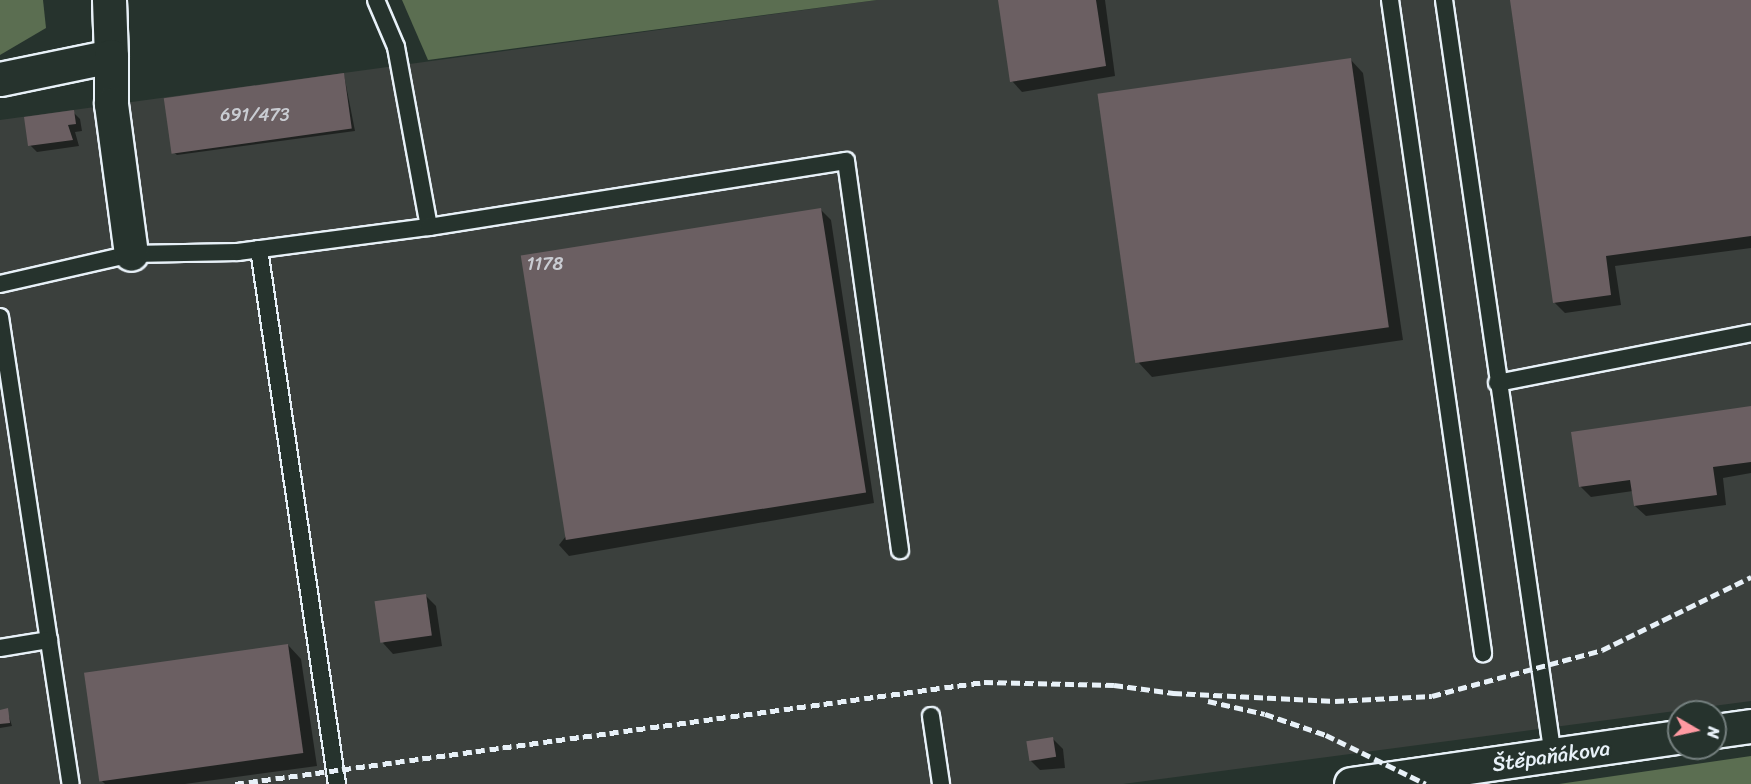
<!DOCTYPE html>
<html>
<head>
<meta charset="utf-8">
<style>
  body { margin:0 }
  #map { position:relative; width:1751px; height:784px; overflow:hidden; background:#26332d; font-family:Sriracha,sans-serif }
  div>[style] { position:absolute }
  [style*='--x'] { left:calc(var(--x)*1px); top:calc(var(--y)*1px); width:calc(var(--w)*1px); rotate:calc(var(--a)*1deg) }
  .built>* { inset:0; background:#3b403d }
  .green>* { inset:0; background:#5b6e51 }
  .shadow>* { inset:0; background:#0007 }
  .building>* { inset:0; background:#6b5f62; transform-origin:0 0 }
  .roads { filter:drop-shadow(2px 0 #e8f1f8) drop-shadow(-2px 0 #e8f1f8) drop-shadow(0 2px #e8f1f8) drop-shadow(0 -2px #e8f1f8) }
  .lane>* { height:16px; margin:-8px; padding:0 8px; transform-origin:8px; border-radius:8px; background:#26332d }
  .street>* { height:33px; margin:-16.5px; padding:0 16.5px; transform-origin:16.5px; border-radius:16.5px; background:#26332d }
  .rail>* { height:4.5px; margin-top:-2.25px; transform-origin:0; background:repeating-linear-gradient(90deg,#e8f1f8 0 9px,transparent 0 13.5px) }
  span { translate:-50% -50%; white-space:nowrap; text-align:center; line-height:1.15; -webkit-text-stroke:4.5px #26332d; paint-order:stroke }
  .number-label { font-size:18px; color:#c9ccd2 }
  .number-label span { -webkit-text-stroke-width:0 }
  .street-label { font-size:21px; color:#e8f1f8 }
  .north { position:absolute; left:1667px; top:700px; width:60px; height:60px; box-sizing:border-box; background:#26332d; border:2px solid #747f7e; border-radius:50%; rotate:99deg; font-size:16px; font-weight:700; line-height:24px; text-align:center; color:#e8f1f8 }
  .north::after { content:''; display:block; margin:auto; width:21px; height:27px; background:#ff9aa2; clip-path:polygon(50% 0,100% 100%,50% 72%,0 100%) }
</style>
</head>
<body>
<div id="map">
  <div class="built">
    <i style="clip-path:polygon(877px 0,1751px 0,1751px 701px,1123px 784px,0 784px,0 120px)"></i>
  </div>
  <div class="green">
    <i style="clip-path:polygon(0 0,43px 0,46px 28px,0 55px)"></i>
    <i style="clip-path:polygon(402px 0,877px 0,428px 60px)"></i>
    <i style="clip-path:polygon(1751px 756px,1751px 784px,1559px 784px)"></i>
  </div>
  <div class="shadow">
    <i style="clip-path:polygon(1000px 0,1105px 0,1115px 76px,1022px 92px,1012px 81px)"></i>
    <i style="clip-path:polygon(1512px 0,1751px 0,1751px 248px,1615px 266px,1621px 305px,1565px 313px,1554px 302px)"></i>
    <i style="clip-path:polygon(1350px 59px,1363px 73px,1403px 340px,1152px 377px,1139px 363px)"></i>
    <i style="clip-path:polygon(344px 75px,355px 131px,177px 155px,173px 152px)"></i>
    <i style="clip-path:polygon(73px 112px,80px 119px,82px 131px,75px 132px,79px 146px,37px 152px,30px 145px)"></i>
    <i style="clip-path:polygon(821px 210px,831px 220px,874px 503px,569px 556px,559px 545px)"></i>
    <i style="clip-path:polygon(1751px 407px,1751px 473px,1723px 478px,1726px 505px,1646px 516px,1635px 506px,1633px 491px,1591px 497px,1580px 486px)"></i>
    <i style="clip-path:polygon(425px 595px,436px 606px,442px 646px,393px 654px,383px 643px)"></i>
    <i style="clip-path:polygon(288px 645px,301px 659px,317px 766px,185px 784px,105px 784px,101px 780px)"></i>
    <i style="clip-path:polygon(7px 710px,12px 726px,0 728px,0 711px)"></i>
    <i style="clip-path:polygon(1052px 738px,1063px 749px,1065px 768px,1040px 770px,1030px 760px)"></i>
  </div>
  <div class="building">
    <i style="clip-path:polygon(998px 0,1096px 0,1106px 66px,1010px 82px)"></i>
    <i style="clip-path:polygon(1510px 0,1751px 0,1751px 236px,1606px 256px,1611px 295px,1553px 303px)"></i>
    <i style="left:1351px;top:58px;width:272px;height:256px;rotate:82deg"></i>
    <i style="left:344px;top:73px;width:56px;height:182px;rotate:82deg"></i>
    <i style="clip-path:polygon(74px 110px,76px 124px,68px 125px,73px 140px,28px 146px,24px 117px)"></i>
    <i style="left:821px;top:208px;width:288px;height:304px;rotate:81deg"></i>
    <i style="clip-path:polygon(1751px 406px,1751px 462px,1713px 467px,1717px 495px,1634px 506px,1630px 480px,1579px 487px,1571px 432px)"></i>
    <i style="left:426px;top:594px;width:42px;height:52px;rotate:82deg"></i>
    <i style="left:288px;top:644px;width:110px;height:206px;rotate:82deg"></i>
    <i style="clip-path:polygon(8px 708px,10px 723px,0 724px,0 710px)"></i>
    <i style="left:1053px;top:737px;width:20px;height:27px;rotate:81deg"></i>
  </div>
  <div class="roads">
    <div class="lane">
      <i style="--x:376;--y:0;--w:51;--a:66.9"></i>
      <i style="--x:396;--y:47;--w:183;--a:79.6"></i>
      <i style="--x:1390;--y:0;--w:660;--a:81.89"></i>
      <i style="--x:1444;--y:0;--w:764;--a:81.8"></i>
      <i style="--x:259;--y:249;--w:541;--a:81.71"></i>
      <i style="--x:0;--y:284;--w:134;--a:-12.9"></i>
      <i style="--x:131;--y:254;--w:107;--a:-1.1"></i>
      <i style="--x:238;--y:252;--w:193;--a:-7.5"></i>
      <i style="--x:429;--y:227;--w:422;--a:-9"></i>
      <i style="--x:846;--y:161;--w:393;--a:82.1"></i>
      <i style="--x:0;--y:317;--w:472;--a:81.4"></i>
      <i style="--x:1497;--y:383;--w:259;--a:-11.1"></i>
      <i style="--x:0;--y:648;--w:50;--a:-9.3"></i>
      <i style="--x:931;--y:716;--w:69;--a:81.6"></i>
    </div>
    <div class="street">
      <i style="--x:109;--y:0;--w:56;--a:88"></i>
      <i style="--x:0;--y:79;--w:113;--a:-11.7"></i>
      <i style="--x:111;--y:56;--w:48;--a:90"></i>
      <i style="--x:111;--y:104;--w:151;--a:82.4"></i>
      <i style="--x:1715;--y:731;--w:36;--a:-8"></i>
      <i style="--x:1351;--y:784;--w:331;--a:-8.2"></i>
    </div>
  </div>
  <div class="rail">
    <i style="--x:1208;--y:701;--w:58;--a:12.8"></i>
    <i style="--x:1265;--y:714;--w:65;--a:19"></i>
    <i style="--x:1326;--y:735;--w:111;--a:26.1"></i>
    <i style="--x:235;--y:784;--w:756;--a:-7.75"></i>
    <i style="--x:984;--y:682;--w:130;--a:1.3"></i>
    <i style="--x:1114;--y:685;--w:60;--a:7.7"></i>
    <i style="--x:1173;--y:693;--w:162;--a:2.8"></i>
    <i style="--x:1335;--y:701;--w:97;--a:-3"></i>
    <i style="--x:1432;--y:696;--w:176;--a:-15.1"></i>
    <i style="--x:1602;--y:650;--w:166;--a:-26.1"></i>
  </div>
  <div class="number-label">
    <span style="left:255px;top:115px">691/473</span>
    <span style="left:545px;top:264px">1178</span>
  </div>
  <div class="street-label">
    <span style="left:1551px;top:756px;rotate:-8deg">Štěpaňákova</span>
  </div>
  <div class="north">N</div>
</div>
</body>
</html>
